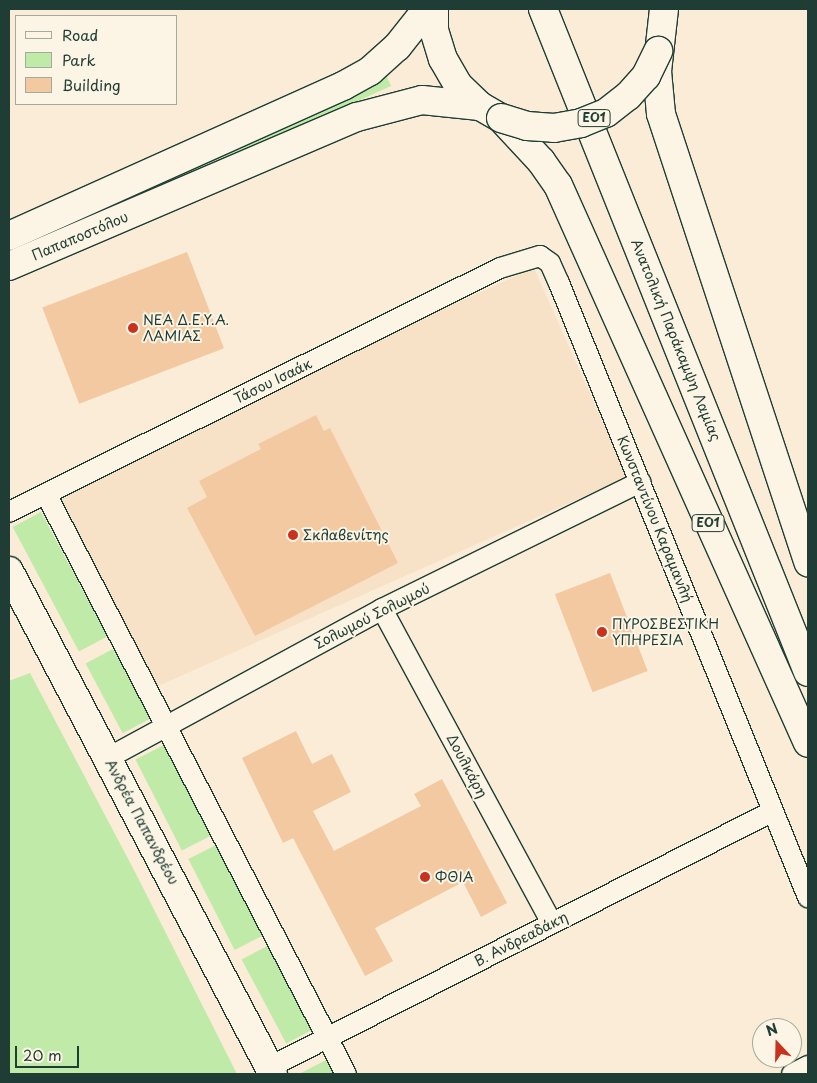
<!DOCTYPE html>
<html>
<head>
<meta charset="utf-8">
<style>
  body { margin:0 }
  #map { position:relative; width:817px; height:1083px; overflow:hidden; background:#faecd7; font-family:"Playpen Sans",sans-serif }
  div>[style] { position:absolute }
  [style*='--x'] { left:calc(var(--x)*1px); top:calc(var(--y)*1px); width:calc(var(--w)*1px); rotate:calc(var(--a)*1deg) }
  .built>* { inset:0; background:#f8e2c7; transform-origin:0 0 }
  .green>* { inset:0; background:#bfeaa7; transform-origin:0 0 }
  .building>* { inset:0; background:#f2c9a1; transform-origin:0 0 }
  .roads { filter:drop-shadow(1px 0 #1f3d34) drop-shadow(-1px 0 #1f3d34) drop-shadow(0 1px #1f3d34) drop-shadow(0 -1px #1f3d34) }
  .street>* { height:20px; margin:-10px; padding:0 10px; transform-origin:10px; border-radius:10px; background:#fcf5e5 }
  .secondary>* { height:28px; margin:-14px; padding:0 14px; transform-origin:14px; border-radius:14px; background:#fcf5e5 }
  .primary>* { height:28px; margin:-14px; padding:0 14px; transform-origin:14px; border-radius:14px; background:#fcf5e5 }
  .bridges { filter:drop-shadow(1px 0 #1f3d34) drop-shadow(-1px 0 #1f3d34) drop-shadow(0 1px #1f3d34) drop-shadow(0 -1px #1f3d34) }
  .primary-bridge>* { height:28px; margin:-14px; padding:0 14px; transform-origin:14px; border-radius:14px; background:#fcf5e5 }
  .dots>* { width:14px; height:14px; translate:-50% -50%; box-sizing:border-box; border:2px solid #fcf5e5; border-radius:50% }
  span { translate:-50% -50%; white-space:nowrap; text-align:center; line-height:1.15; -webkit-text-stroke:4px #fcf5e5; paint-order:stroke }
  .shield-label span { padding:1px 4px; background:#fcf5e5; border:1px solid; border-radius:4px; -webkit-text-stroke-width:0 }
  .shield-label { font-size:12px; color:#1f3d34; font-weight:700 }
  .street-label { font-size:14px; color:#1f3d34 }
  .poi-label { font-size:14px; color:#1f3d34 }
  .left { translate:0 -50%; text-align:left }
  .frame { position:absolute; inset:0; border:10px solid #1f3d34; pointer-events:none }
  .legend { position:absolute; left:15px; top:15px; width:162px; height:90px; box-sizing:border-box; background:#fcf5e5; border:1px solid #a4ab9e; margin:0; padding:6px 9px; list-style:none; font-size:15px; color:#1f3d34 }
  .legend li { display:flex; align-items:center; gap:10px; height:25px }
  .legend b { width:25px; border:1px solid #a4ab9e }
  .north { position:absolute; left:752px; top:1018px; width:50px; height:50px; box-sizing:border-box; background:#fcf5e5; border:1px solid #a4ab9e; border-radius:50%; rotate:339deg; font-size:14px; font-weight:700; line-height:20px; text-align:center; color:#1f3d34 }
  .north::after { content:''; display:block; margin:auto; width:18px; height:22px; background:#c8321e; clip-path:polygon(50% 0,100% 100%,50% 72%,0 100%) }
  .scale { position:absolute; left:15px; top:1046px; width:64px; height:22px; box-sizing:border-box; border:2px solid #1f3d34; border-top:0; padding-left:6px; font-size:15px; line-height:18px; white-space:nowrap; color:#1f3d34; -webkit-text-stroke:4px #fcf5e5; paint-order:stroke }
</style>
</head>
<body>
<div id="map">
  <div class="built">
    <i style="left:534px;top:268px;width:229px;height:531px;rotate:66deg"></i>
  </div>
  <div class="green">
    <i style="clip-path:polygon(385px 73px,391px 86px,9px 257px,9px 245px)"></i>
    <i style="left:41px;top:512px;width:141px;height:32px;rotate:62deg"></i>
    <i style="left:113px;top:649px;width:79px;height:31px;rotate:62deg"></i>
    <i style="clip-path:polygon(30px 673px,135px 872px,237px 1074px,9px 1074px,9px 681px)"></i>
    <i style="left:164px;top:745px;width:102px;height:32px;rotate:63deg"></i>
    <i style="left:216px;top:845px;width:102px;height:31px;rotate:63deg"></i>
    <i style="left:269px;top:945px;width:95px;height:31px;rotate:62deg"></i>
    <i style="clip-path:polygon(328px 1059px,336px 1074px,302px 1074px,301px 1073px)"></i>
  </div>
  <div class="building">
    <i style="left:187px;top:252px;width:103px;height:155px;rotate:69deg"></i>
    <i style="clip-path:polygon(316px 415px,324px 431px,330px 428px,398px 563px,255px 636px,187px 508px,207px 497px,199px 481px,261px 449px,258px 444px)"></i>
    <i style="left:610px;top:573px;width:105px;height:59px;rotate:69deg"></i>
    <i style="clip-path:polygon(296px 731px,312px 764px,332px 754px,351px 792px,313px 811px,334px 851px,421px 806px,414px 794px,442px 779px,507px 903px,481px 917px,463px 882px,375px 928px,393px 961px,365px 976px,293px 838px,283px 843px,242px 758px)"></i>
  </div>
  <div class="roads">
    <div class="street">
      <i style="--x:46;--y:494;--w:653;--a:62.65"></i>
      <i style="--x:9;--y:512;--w:548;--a:-26.42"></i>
      <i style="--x:500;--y:268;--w:42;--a:-16.7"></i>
      <i style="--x:540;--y:256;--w:12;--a:35"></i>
      <i style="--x:550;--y:263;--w:22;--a:66"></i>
      <i style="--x:559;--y:283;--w:663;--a:67.93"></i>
      <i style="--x:382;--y:609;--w:357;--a:61.6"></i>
      <i style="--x:108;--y:758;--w:312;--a:-28.5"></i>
      <i style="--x:382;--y:609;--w:288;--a:-26.2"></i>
      <i style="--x:270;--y:1067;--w:564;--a:-26.97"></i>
      <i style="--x:792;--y:1074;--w:18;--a:-27"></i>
    </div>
    <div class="secondary">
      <i style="--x:9;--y:236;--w:366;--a:-24.2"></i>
      <i style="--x:343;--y:86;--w:31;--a:-29"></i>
      <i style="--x:370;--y:71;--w:36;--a:-42"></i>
      <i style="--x:397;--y:47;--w:48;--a:-51.7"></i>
      <i style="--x:9;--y:266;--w:379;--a:-23.2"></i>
      <i style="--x:357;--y:117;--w:67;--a:-14.7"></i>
      <i style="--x:422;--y:100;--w:58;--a:5.9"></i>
      <i style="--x:9;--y:571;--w:568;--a:62.31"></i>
    </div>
    <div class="primary">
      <i style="--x:434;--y:9;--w:21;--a:90"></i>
      <i style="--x:434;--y:30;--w:30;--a:73"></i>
      <i style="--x:443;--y:59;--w:30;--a:60"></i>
      <i style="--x:458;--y:85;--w:30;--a:44"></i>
      <i style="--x:480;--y:106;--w:24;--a:30"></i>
      <i style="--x:501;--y:118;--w:59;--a:47.1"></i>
      <i style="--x:541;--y:161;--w:29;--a:55"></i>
      <i style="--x:558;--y:185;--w:611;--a:65.87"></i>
      <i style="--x:543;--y:9;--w:714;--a:68.21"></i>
      <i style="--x:664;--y:9;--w:62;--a:96.4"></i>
      <i style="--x:657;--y:71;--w:43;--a:84.7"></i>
      <i style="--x:661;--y:114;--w:472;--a:71.8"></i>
    </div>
  </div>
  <div class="bridges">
    <div class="primary-bridge">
      <i style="--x:501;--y:118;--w:27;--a:17"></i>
      <i style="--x:527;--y:126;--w:27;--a:4"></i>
      <i style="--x:554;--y:128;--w:27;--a:-10"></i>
      <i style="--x:581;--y:123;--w:27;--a:-22"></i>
      <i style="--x:606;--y:113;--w:28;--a:-38"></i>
      <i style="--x:628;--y:96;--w:27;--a:-48"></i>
      <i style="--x:646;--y:76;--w:28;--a:-64"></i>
    </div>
  </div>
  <div class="dots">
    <i style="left:133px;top:328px;background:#c8321e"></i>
    <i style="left:293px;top:535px;background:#c8321e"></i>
    <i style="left:602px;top:632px;background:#c8321e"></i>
    <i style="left:425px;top:877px;background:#c8321e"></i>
  </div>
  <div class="shield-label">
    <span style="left:594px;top:118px">ΕΟ1</span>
    <span style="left:708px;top:523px">ΕΟ1</span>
  </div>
  <div class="street-label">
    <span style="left:80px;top:236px;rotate:-23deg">Παπαποστόλου</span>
    <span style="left:676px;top:340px;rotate:68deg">Ανατολική Παράκαμψη Λαμίας</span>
    <span style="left:273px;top:381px;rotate:-26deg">Τάσου Ισαάκ</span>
    <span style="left:655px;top:519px;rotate:68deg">Κωνσταντίνου Καραμανλή</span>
    <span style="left:372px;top:616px;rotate:-27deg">Σολωμού Σολωμού</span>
    <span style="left:467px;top:766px;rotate:62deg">Δουλκάρη</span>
    <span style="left:142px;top:822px;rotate:62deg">Ανδρέα Παπανδρέου</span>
    <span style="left:521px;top:939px;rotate:-27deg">Β. Ανδρεαδάκη</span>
  </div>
  <div class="poi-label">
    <span class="left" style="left:143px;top:328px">ΝΕΑ Δ.Ε.Υ.Α.<br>ΛΑΜΙΑΣ</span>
    <span class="left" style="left:303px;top:535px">Σκλαβενίτης</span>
    <span class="left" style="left:612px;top:632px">ΠΥΡΟΣΒΕΣΤΙΚΗ<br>ΥΠΗΡΕΣΙΑ</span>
    <span class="left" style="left:435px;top:877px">ΦΘΙΑ</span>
  </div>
  <div class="frame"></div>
  <ul class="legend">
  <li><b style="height:6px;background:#fcf5e5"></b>Road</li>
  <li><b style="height:14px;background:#bfeaa7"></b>Park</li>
  <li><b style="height:14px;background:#f2c9a1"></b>Building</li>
  </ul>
  <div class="north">N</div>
  <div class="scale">20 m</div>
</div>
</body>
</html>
